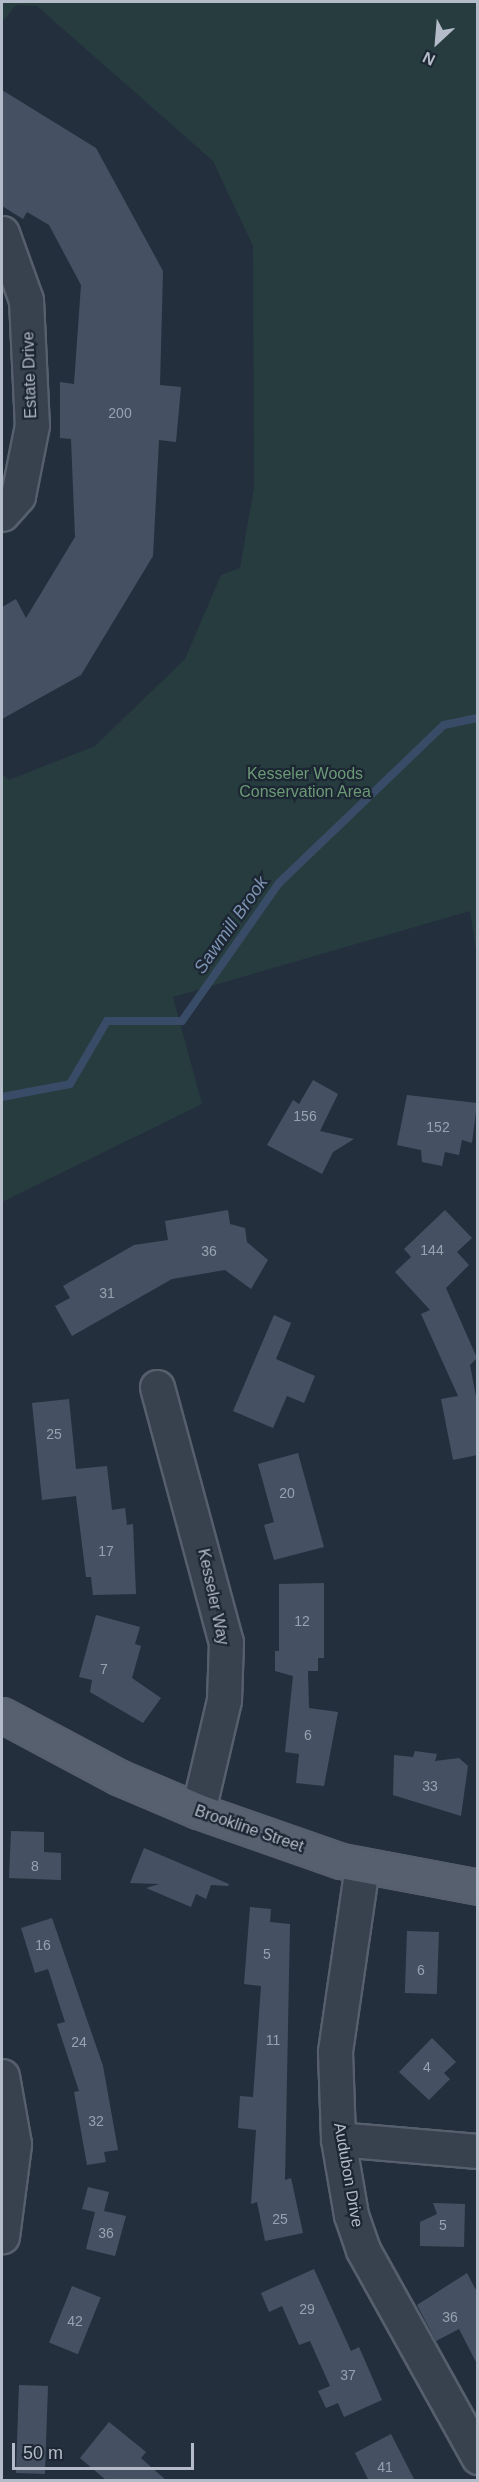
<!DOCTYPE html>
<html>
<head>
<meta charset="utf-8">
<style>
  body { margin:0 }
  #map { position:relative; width:479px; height:2482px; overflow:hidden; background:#242f3e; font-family:Arial,sans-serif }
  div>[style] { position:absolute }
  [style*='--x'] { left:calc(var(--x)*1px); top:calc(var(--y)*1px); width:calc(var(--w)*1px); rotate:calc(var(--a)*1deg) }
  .green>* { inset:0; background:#263c3f }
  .stream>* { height:8px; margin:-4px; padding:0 4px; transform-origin:4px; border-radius:4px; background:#394c67 }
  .building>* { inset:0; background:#455162; transform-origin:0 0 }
  .roads { filter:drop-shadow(2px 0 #565f6c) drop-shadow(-2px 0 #565f6c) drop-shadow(0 2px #565f6c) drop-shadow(0 -2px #565f6c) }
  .minor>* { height:33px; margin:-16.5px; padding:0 16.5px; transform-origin:16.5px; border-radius:16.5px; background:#38414e }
  .major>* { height:33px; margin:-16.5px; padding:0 16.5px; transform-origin:16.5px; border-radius:16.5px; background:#56606e }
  span { translate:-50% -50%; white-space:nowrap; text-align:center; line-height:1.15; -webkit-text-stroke:4.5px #1d2633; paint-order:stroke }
  .number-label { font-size:14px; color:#98a1af }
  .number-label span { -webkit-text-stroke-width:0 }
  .street-label { font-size:16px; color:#b4bcc9 }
  .park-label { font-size:16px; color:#6b9a76 }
  .water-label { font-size:18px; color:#7c92b1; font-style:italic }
  .frame { position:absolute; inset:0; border:3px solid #b4bcc9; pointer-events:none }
  .north { position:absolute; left:407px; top:12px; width:60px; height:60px; -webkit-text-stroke:4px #1d2633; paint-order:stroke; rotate:206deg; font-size:16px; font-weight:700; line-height:24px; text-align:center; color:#b4bcc9 }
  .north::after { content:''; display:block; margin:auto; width:21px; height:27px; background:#b4bcc9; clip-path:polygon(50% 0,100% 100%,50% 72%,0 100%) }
  .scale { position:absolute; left:12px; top:2443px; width:182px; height:27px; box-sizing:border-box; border:3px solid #b4bcc9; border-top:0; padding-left:8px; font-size:18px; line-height:21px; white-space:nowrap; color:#b4bcc9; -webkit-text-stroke:4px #1d2633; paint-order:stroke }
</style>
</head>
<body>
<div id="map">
  <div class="green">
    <i style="clip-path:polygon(2px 2px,478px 2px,477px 958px,470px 911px,173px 997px,202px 1104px,2px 1202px,2px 774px,9px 780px,95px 746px,185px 659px,221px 575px,240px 568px,254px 488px,253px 246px,213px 161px,37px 6px,16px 5px,2px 22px)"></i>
  </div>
  <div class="stream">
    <i style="--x:2;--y:1097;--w:69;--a:-10.8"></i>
    <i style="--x:70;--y:1084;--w:73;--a:-59.6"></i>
    <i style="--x:107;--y:1021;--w:75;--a:0"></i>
    <i style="--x:182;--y:1021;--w:169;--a:-54.9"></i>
    <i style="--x:279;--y:883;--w:228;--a:-43.8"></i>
    <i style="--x:444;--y:725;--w:35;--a:-12"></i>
  </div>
  <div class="building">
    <i style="clip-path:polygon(2px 90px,96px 148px,163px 271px,160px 385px,181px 387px,176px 442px,159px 440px,153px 556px,81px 675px,2px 719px,2px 607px,16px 599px,26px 618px,75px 537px,71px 439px,60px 438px,60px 382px,74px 384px,81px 285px,49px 225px,27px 212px,23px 219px,2px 206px)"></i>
    <i style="clip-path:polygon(313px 1080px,338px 1094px,320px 1131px,354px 1139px,333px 1152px,322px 1174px,267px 1145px,293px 1100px,299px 1104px)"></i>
    <i style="clip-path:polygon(407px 1095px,477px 1103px,472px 1143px,462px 1140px,459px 1155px,445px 1152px,442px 1166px,422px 1162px,421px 1150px,397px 1145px)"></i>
    <i style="clip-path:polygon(228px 1210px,230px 1224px,245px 1228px,247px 1242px,268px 1260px,251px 1289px,225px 1270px,172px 1279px,72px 1336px,55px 1306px,70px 1298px,63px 1286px,134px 1245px,168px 1240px,165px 1221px)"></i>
    <i style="clip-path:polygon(445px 1210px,472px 1238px,457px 1252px,469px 1265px,446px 1288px,477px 1358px,470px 1365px,477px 1402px,477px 1455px,453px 1460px,441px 1399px,458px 1396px,421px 1314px,430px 1310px,395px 1272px,411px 1257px,404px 1249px)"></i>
    <i style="clip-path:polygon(274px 1315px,291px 1323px,276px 1359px,315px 1376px,304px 1403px,287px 1396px,273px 1428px,233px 1411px)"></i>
    <i style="clip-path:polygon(69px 1399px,76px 1469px,107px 1466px,112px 1510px,125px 1508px,127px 1525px,133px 1524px,136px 1594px,93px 1595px,91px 1577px,86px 1577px,76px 1496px,42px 1500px,32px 1403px)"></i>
    <i style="clip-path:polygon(298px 1453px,324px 1547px,274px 1560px,264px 1525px,274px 1522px,258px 1464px)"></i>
    <i style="clip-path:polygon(324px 1583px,324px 1658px,318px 1658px,318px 1671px,308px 1671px,309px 1708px,338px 1712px,324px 1786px,296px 1783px,299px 1754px,285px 1752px,293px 1676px,275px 1671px,275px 1651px,279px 1651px,279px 1584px)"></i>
    <i style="clip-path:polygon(96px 1615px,140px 1627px,135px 1644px,141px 1646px,132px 1678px,161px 1698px,143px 1723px,90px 1692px,92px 1680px,79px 1677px)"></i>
    <i style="clip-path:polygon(415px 1751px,437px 1754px,435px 1761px,459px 1758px,468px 1766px,461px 1816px,393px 1795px,394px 1755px,413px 1757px)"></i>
    <i style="clip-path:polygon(11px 1831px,44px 1832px,44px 1852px,61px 1853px,61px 1880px,9px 1878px)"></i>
    <i style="clip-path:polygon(144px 1848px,229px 1884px,228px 1886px,211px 1885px,206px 1899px,196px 1894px,191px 1907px,146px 1888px,159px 1884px,130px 1883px)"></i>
    <i style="clip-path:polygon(250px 1907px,271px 1909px,270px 1922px,290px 1924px,285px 2180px,291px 2178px,303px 2233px,265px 2241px,257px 2202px,251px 2204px,256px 2130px,238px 2128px,240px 2096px,253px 2097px,261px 1986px,244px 1984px)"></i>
    <i style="clip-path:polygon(52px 1918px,103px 2066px,118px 2150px,104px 2152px,106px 2162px,87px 2165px,74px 2092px,79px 2091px,57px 2024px,65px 2022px,48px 1969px,35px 1973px,21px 1928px)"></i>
    <i style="left:407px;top:1931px;width:32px;height:62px;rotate:2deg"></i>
    <i style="clip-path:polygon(432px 2038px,456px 2062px,444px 2073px,450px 2079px,429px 2100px,399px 2072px)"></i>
    <i style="clip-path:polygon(88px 2187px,109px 2192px,104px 2211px,126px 2216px,115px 2256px,86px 2249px,95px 2212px,82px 2209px)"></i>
    <i style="clip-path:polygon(433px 2203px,465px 2204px,464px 2247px,420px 2246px,420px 2222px,437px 2214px)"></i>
    <i style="clip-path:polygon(314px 2269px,351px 2351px,359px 2347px,382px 2400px,344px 2417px,338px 2403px,326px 2408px,318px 2391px,330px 2386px,310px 2341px,299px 2345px,282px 2306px,269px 2312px,261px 2293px)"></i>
    <i style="clip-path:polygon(467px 2273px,477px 2292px,477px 2364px,459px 2329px,436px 2341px,417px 2305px)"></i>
    <i style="left:72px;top:2286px;width:31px;height:61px;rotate:22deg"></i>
    <i style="left:19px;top:2385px;width:29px;height:88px;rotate:2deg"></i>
    <i style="clip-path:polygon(109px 2422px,146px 2452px,141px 2458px,167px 2481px,107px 2481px,80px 2458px)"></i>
    <i style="clip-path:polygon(391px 2434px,415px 2481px,369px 2481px,355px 2453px)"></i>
  </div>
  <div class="roads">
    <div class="minor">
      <i style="--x:2;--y:233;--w:71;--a:70.3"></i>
      <i style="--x:26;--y:300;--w:125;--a:87.3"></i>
      <i style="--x:32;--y:425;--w:72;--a:101.2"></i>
      <i style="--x:18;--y:496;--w:24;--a:132"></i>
      <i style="--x:157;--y:1387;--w:264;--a:74.9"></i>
      <i style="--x:226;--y:1642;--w:58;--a:92"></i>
      <i style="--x:224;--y:1700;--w:114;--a:103.2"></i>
      <i style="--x:362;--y:1866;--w:188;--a:98.3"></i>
      <i style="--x:335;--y:2052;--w:87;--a:88"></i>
      <i style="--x:338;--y:2139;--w:77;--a:80.3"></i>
      <i style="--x:351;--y:2215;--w:37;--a:71"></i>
      <i style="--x:363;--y:2250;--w:237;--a:60.9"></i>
      <i style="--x:2;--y:2076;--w:69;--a:80"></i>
      <i style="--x:14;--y:2144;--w:93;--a:97.4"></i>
      <i style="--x:338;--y:2139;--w:141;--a:4.9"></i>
    </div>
    <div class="major">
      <i style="--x:2;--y:1715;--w:132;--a:28.1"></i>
      <i style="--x:118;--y:1777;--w:87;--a:23"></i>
      <i style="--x:198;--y:1811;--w:151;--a:19.3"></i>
      <i style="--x:341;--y:1861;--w:139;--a:10.7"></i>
    </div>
  </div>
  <div class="number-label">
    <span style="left:120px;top:413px">200</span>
    <span style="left:305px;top:1116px">156</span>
    <span style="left:438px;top:1127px">152</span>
    <span style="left:432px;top:1250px">144</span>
    <span style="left:209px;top:1251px">36</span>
    <span style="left:107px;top:1293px">31</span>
    <span style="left:54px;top:1434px">25</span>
    <span style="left:287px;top:1493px">20</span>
    <span style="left:106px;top:1551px">17</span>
    <span style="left:302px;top:1621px">12</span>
    <span style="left:104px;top:1669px">7</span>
    <span style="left:308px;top:1735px">6</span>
    <span style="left:430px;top:1786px">33</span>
    <span style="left:35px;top:1866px">8</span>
    <span style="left:43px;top:1945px">16</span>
    <span style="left:267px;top:1954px">5</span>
    <span style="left:421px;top:1970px">6</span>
    <span style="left:273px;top:2040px">11</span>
    <span style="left:79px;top:2042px">24</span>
    <span style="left:427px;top:2067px">4</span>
    <span style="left:96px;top:2121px">32</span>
    <span style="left:280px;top:2219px">25</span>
    <span style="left:443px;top:2225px">5</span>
    <span style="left:106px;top:2233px">36</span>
    <span style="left:307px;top:2309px">29</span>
    <span style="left:450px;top:2317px">36</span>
    <span style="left:75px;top:2321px">42</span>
    <span style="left:348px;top:2375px">37</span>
    <span style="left:385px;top:2467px">41</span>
  </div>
  <div class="street-label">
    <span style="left:30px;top:375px;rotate:-92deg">Estate Drive</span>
    <span style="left:213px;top:1597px;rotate:78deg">Kesseler Way</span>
    <span style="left:249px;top:1829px;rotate:19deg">Brookline Street</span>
    <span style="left:348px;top:2175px;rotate:80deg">Audubon Drive</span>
  </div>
  <div class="park-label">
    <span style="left:305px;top:783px">Kesseler Woods<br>Conservation Area</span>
  </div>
  <div class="water-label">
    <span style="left:231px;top:925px;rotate:-55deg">Sawmill Brook</span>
  </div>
  <div class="frame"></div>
  <div class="north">N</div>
  <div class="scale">50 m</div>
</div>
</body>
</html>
